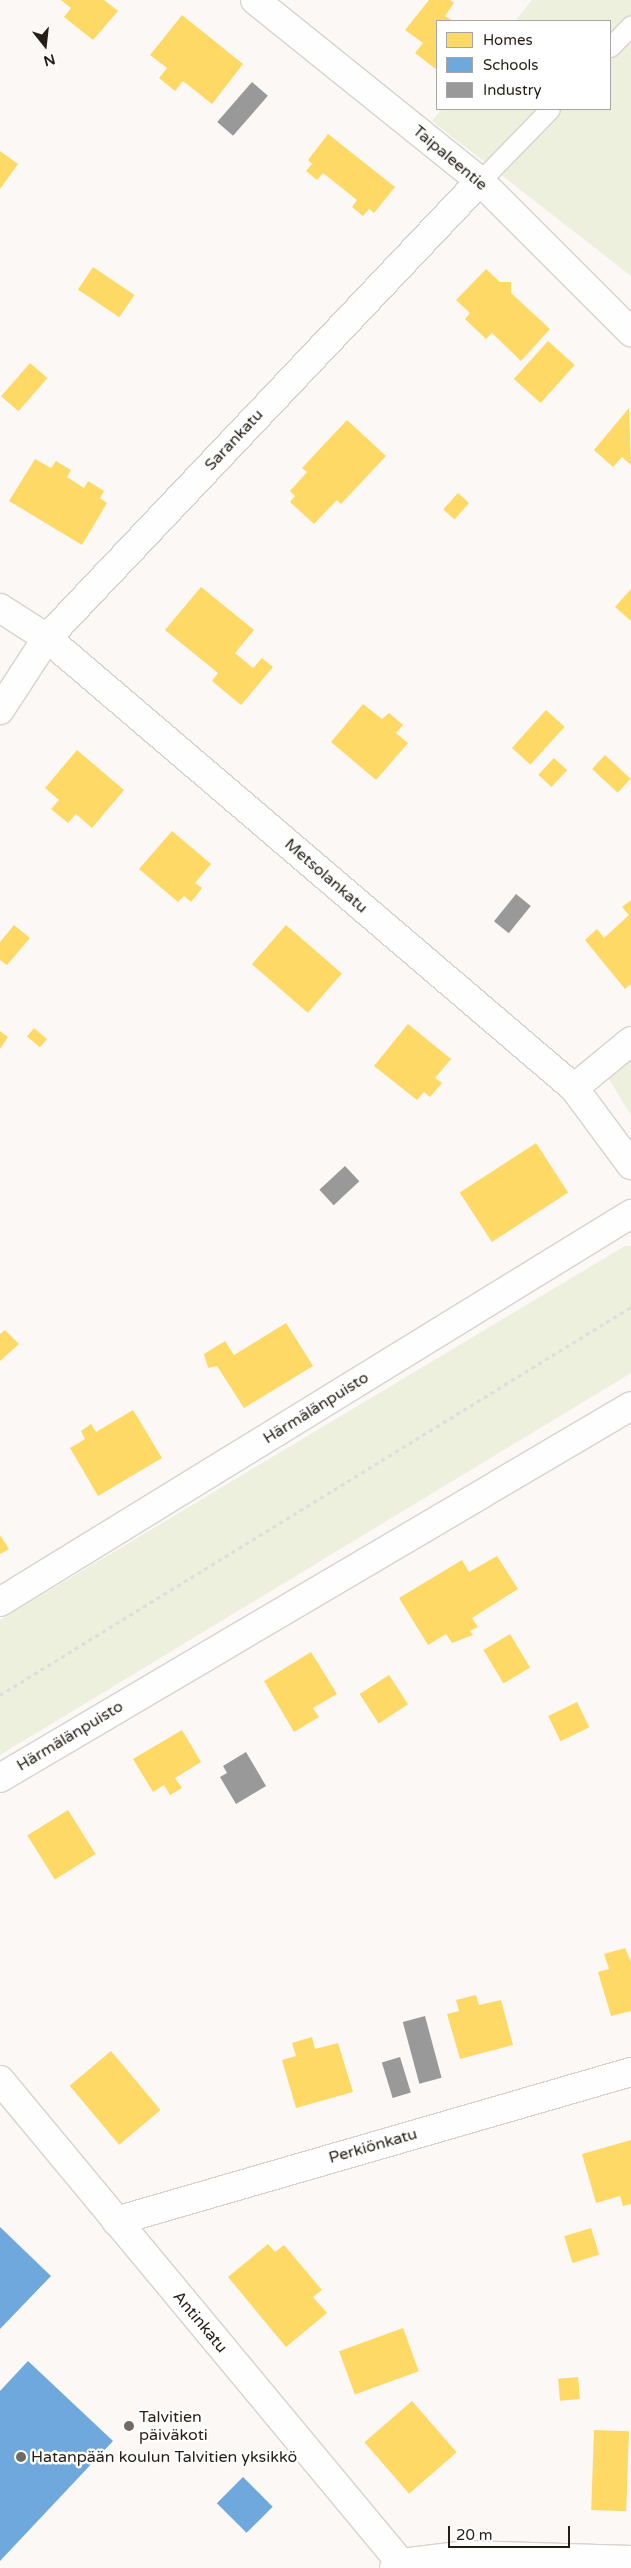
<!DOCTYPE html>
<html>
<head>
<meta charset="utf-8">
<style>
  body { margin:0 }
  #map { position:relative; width:631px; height:2568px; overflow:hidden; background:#fbf8f6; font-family:"Varela Round",sans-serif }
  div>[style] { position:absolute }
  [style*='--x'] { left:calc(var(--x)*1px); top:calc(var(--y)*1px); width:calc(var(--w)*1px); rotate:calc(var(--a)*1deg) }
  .green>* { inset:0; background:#edf0dd }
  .homes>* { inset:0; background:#ffd966; transform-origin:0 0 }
  .schools>* { inset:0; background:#6fa8dc; transform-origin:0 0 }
  .industry>* { inset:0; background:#999; transform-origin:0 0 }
  .path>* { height:3px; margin-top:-1.5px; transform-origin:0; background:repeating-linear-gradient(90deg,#dededc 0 4px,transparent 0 8px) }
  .roads { filter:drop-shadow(1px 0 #d8d3ce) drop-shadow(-1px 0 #d8d3ce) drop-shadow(0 1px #d8d3ce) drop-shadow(0 -1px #d8d3ce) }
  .service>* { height:19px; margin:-9.5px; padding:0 9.5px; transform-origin:9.5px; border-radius:9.5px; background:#fefefe }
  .minor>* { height:28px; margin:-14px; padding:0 14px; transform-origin:14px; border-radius:14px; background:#fefefe }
  .dots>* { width:14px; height:14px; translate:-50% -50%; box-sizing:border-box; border:2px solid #fff; border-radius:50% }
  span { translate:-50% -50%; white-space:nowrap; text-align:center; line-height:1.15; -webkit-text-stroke:5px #fff; paint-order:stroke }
  .street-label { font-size:16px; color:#261e16 }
  .poi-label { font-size:16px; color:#261e16 }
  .left { translate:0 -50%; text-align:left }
  .legend { position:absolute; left:436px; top:20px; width:175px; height:90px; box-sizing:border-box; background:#fff; border:1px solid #a8a5a2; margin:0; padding:6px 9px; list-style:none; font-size:15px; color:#261e16 }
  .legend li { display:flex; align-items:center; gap:10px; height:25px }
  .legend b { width:25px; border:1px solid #a8a5a2 }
  .north { position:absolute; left:20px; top:20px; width:50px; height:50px; -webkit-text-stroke:4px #fff; paint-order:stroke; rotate:164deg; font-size:14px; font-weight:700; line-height:20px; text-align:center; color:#261e16 }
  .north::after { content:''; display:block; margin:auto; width:18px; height:22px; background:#261e16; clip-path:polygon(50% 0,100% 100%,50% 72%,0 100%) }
  .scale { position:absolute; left:448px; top:2526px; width:122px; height:22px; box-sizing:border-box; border:2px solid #261e16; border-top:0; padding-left:6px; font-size:15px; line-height:18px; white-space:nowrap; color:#261e16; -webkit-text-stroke:4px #fff; paint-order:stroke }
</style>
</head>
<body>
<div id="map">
  <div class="green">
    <i style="clip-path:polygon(532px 0,631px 0,631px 276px,432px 121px,442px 109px,610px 109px,610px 21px,515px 21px)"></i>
    <i style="clip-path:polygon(631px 1056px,631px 1115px,607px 1076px)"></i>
    <i style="clip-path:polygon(625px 1246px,631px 1246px,631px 1373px,0 1755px,0 1620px)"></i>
  </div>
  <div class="homes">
    <i style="clip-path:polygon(61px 0,104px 0,118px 11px,93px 40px,64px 17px,71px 8px)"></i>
    <i style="clip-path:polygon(429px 0,450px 0,454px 3px,445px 16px,453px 21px,437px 21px,437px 70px,415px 53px,423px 43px,405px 30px)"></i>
    <i style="clip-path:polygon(182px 15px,243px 64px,212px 104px,183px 81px,175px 91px,159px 78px,167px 68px,150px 55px)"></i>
    <i style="clip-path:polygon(328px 134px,395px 187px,374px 213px,369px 209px,363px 216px,352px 207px,357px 200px,323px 173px,317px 180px,306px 171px,312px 164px,308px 160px)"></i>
    <i style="clip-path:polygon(0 151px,18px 164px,0 189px)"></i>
    <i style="left:93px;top:267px;width:50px;height:27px;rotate:34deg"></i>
    <i style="clip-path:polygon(486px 269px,500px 282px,511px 282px,511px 293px,550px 329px,521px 361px,492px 333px,486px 339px,465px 319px,470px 313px,456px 300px)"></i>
    <i style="left:548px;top:341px;width:36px;height:51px;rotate:42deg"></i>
    <i style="left:30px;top:363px;width:23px;height:44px;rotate:41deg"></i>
    <i style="clip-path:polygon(629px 408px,631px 465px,622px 457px,613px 467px,594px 450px)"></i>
    <i style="clip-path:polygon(347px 420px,386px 456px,341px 504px,337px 500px,314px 524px,290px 502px,295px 496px,290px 491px,307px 472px,302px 468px)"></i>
    <i style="clip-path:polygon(35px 459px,51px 468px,56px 461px,71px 470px,67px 477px,84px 488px,88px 481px,104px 491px,100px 498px,107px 503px,82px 545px,9px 501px)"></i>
    <i style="left:458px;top:493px;width:15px;height:22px;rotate:42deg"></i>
    <i style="clip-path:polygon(201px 587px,254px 630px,235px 653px,253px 668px,262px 658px,273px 667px,241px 705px,212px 681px,218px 673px,165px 630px)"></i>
    <i style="clip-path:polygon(631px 589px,631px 621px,615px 607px)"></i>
    <i style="clip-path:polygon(363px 704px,382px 719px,389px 713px,403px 725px,396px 733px,408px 743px,376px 780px,331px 742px)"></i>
    <i style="left:546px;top:710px;width:25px;height:51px;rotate:42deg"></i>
    <i style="clip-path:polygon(77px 750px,124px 790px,92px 828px,76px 814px,68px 823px,51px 809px,59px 800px,45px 788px)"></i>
    <i style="left:605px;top:755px;width:35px;height:19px;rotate:43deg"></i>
    <i style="left:554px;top:758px;width:18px;height:23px;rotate:43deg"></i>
    <i style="clip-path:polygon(172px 831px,211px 864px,195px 883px,202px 888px,191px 902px,184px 896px,178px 902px,139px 869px)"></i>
    <i style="clip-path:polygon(631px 900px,631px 984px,625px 989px,585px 940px,597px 929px,604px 938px,629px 915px,622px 907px)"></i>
    <i style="clip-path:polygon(14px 925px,30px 938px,7px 965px,0 960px,0 942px)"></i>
    <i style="left:286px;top:925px;width:74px;height:52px;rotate:41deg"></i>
    <i style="clip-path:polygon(408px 1024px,451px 1059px,435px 1078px,442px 1083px,430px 1097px,424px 1092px,417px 1100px,374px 1066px)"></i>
    <i style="left:34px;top:1028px;width:17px;height:11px;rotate:40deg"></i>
    <i style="clip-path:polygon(0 1031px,8px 1037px,0 1049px)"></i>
    <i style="left:536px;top:1143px;width:59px;height:91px;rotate:57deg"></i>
    <i style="clip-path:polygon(286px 1323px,313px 1366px,244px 1408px,217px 1366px,208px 1368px,204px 1354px,225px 1341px,234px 1355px)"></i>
    <i style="clip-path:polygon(5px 1330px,19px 1344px,0 1361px,0 1334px)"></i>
    <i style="clip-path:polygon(133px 1410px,162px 1458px,98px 1496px,70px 1448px,85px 1439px,81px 1431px,91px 1424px,96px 1432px)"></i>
    <i style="clip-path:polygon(0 1535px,9px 1549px,0 1554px)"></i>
    <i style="clip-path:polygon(497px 1556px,518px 1589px,472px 1618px,478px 1627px,470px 1631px,473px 1635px,452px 1643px,446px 1634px,428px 1645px,399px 1598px,462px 1560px,469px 1572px)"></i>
    <i style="left:510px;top:1634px;width:39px;height:31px;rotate:59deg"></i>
    <i style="clip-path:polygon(311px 1652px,337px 1694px,313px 1708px,319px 1717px,294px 1732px,264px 1681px)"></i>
    <i style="left:389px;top:1675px;width:35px;height:35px;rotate:57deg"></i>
    <i style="left:577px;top:1702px;width:28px;height:32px;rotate:64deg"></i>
    <i style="clip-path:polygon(182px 1730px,201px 1762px,175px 1778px,182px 1788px,170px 1795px,164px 1785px,153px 1792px,133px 1759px)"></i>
    <i style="left:68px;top:1810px;width:52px;height:48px;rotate:58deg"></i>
    <i style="clip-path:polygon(625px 1948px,631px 1962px,631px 2011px,611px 2016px,598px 1972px,609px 1969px,604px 1954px)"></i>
    <i style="clip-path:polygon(476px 1995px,479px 2005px,501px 2000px,513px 2045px,460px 2059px,447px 2014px,459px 2011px,456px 2000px)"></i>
    <i style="clip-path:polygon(312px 2037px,315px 2049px,338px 2043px,353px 2092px,296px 2108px,282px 2060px,296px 2056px,292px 2043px)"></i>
    <i style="left:111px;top:2051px;width:77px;height:54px;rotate:50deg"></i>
    <i style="clip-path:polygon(631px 2140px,631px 2204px,623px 2206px,620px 2196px,596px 2203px,582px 2154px)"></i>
    <i style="left:591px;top:2228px;width:28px;height:28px;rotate:73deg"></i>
    <i style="clip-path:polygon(268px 2244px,275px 2252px,284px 2245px,322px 2290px,313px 2297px,327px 2313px,286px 2347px,228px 2277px)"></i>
    <i style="left:403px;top:2328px;width:46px;height:68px;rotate:70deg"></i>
    <i style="left:578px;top:2377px;width:22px;height:20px;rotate:85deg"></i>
    <i style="left:412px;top:2401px;width:68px;height:63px;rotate:49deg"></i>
    <i style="left:594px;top:2430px;width:35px;height:80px;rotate:2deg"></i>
  </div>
  <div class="schools">
    <i style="clip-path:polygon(0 2227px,51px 2276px,0 2329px)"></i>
    <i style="clip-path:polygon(28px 2361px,113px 2441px,0 2561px,0 2391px)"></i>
    <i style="left:243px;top:2477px;width:42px;height:37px;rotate:45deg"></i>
  </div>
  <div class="industry">
    <i style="left:252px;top:82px;width:21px;height:53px;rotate:41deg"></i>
    <i style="left:516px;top:894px;width:19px;height:35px;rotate:39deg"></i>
    <i style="left:345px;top:1166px;width:21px;height:35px;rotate:47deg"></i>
    <i style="clip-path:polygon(246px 1752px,266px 1786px,236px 1804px,220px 1777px,227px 1773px,223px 1766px)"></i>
    <i style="left:425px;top:2016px;width:64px;height:23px;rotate:75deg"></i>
    <i style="left:400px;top:2057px;width:37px;height:19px;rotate:73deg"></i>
  </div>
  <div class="path">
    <i style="--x:0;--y:1695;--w:741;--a:-31.59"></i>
  </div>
  <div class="roads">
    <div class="service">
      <i style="--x:610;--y:47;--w:30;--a:-46"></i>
      <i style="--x:480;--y:181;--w:100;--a:-45.8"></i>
    </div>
    <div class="minor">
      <i style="--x:255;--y:0;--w:289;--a:38.8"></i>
      <i style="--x:480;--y:181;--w:214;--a:45"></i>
      <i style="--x:0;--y:608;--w:56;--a:32.6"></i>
      <i style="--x:47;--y:638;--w:693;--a:40.49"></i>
      <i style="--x:574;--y:1088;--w:96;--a:53.5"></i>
      <i style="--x:0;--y:710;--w:86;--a:-56.9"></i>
      <i style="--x:47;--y:638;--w:630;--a:-46.54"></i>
      <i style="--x:574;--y:1088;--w:74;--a:-39.5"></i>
      <i style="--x:0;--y:1602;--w:741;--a:-31.59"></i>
      <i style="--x:0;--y:1778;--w:732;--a:-30.52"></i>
      <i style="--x:0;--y:2080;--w:628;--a:50.3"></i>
      <i style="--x:116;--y:2221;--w:536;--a:-16.14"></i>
      <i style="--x:394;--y:2568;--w:9;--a:-36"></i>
      <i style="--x:401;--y:2563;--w:65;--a:-7"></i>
      <i style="--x:466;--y:2555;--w:165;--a:1.7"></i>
    </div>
  </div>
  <div class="dots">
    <i style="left:129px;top:2426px;background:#716a64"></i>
    <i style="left:21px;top:2457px;background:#716a64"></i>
  </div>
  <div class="street-label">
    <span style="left:450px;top:158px;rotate:40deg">Taipaleentie</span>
    <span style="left:234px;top:440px;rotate:-47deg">Sarankatu</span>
    <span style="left:326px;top:876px;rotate:41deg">Metsolankatu</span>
    <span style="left:316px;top:1408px;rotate:-32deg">Härmälänpuisto</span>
    <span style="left:70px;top:1736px;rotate:-31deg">Härmälänpuisto</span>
    <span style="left:373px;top:2146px;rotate:-16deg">Perkiönkatu</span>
    <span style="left:200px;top:2322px;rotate:50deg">Antinkatu</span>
  </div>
  <div class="poi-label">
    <span class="left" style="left:139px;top:2426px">Talvitien<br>päiväkoti</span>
    <span class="left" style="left:31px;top:2457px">Hatanpään koulun Talvitien yksikkö</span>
  </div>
  <ul class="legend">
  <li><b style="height:14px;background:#ffd966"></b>Homes</li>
  <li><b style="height:14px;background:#6fa8dc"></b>Schools</li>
  <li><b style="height:14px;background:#999"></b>Industry</li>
  </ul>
  <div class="north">N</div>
  <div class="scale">20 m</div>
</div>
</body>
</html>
